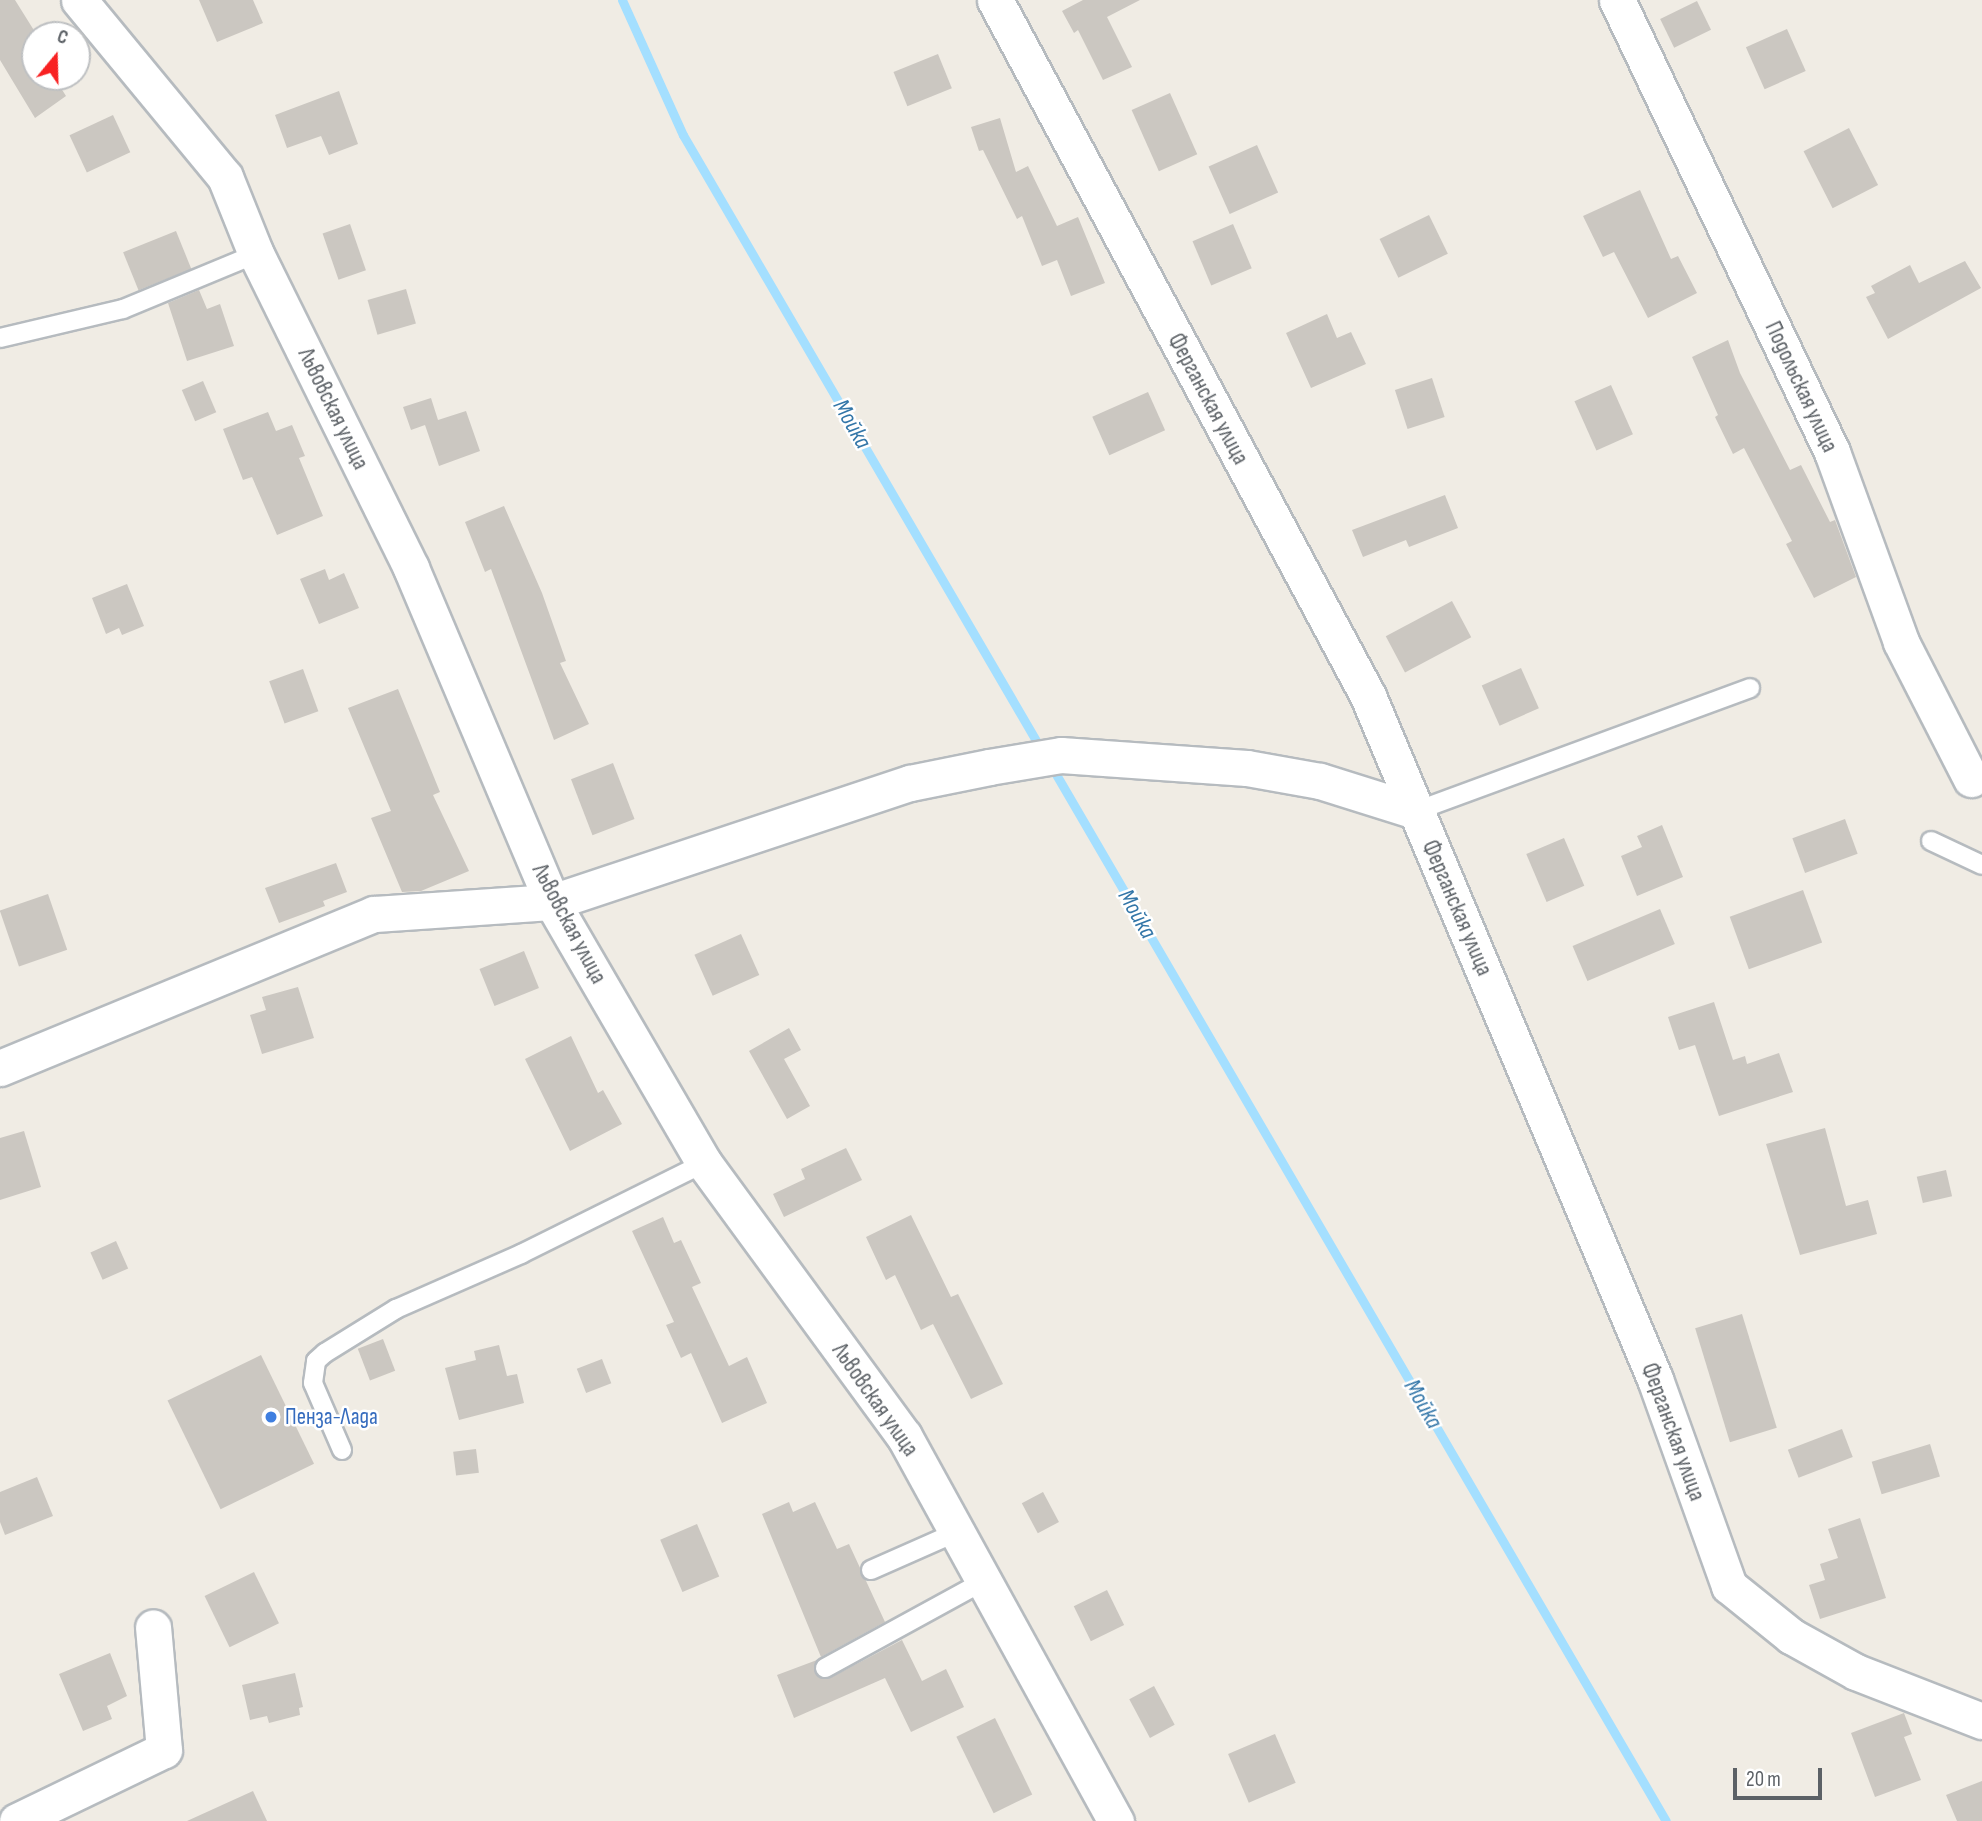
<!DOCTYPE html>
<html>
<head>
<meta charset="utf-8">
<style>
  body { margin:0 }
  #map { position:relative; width:1982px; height:1821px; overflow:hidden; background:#f0ece4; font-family:"Sofia Sans Condensed",sans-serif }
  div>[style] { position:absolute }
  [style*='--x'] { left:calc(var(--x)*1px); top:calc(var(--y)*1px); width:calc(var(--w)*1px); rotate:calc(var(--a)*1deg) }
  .stream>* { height:9px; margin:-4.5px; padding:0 4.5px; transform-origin:4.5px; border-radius:4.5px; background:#a4dfff }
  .building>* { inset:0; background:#cbc7c1; transform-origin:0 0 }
  .roads { filter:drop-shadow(2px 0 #b6bbbf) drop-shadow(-2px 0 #b6bbbf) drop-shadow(0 2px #b6bbbf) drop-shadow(0 -2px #b6bbbf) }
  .service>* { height:18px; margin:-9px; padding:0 9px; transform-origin:9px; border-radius:9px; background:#fff }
  .minor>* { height:35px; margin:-17.5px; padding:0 17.5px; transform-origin:17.5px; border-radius:17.5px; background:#fff }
  .dots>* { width:19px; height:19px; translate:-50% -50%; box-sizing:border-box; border:4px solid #fff; border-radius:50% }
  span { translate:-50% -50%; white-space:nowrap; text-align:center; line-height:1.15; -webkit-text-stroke:5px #fff; paint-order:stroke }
  .street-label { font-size:23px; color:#5c6166 }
  .shop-label { font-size:23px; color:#366cbe }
  .left { translate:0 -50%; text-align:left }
  .water-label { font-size:24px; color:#3376a8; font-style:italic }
  .north { position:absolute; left:21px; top:21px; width:70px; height:70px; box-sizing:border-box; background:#fff; border:2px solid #bec0c2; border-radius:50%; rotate:19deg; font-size:19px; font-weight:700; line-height:28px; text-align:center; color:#5c6166 }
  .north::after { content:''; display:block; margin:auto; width:24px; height:32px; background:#f82122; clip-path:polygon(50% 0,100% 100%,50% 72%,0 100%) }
  .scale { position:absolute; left:1733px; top:1768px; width:89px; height:32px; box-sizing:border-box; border:4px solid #5c6166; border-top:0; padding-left:9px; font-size:21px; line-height:24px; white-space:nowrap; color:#5c6166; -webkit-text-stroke:5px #fff; paint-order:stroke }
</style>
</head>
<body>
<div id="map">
  <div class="stream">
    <i style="--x:622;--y:0;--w:148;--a:65.7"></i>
    <i style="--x:683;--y:135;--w:711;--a:59.76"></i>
    <i style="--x:1050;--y:764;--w:1223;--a:59.77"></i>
  </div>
  <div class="building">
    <i style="clip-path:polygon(0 0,15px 0,35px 32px,35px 77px,54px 77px,66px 96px,35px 118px,0 60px)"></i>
    <i style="clip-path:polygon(199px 0,253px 0,263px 23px,217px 42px)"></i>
    <i style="clip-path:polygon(1083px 0,1140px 0,1107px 17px,1132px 67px,1103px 80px,1078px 30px,1074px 33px,1062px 11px)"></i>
    <i style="left:1697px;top:1px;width:32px;height:41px;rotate:64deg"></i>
    <i style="left:1787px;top:29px;width:46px;height:45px;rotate:66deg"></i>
    <i style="left:938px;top:54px;width:37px;height:48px;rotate:68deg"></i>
    <i style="clip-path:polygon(339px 91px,358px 144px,329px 155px,321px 136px,287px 148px,275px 115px)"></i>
    <i style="left:1170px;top:93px;width:67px;height:42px;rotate:66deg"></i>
    <i style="left:113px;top:115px;width:41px;height:48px;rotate:65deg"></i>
    <i style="clip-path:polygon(1000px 118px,1016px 172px,1028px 166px,1057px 226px,1078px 217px,1105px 283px,1071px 296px,1057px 260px,1042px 266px,1022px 216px,1017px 219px,983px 150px,979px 151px,971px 127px)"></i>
    <i style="left:1849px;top:128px;width:64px;height:51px;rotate:63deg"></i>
    <i style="left:1257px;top:145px;width:52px;height:53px;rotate:66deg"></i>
    <i style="clip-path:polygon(1640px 190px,1671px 259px,1678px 256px,1697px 293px,1648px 318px,1614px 252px,1603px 257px,1583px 216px)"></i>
    <i style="left:1429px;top:215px;width:43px;height:55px;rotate:64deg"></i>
    <i style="left:350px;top:224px;width:49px;height:29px;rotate:71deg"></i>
    <i style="left:1233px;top:224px;width:48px;height:44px;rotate:67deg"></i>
    <i style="left:176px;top:231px;width:41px;height:57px;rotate:68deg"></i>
    <i style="clip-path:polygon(1965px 261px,1981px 288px,1888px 339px,1866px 297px,1875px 293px,1871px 286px,1910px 265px,1919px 283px)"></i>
    <i style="left:406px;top:289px;width:36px;height:40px;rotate:74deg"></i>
    <i style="clip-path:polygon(199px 290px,207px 309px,220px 304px,234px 346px,187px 361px,168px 303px)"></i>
    <i style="clip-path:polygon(1327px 314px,1337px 338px,1351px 332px,1366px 364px,1311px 388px,1286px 333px)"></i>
    <i style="clip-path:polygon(1728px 340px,1740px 373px,1790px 470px,1801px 465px,1830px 522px,1835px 520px,1856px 577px,1814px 598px,1786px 544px,1792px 541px,1744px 448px,1733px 454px,1715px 417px,1718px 415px,1692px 357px)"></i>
    <i style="left:1432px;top:378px;width:41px;height:39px;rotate:72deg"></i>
    <i style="left:203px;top:381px;width:34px;height:23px;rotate:67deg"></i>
    <i style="left:1611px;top:385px;width:54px;height:40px;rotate:66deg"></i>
    <i style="left:1148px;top:392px;width:42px;height:61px;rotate:66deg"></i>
    <i style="clip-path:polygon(431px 398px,438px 420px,466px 411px,480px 451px,439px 466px,425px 425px,411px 430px,403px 407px)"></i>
    <i style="clip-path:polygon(268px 412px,276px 431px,292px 425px,305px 456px,299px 458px,323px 516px,277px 535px,252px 477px,243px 480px,223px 429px)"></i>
    <i style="clip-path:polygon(1445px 495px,1458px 528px,1409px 547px,1406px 540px,1363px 557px,1352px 530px)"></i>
    <i style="clip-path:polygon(504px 506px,542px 593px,566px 661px,560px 663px,589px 724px,554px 740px,491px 569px,485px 572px,465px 522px)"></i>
    <i style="clip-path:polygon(325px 569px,329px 580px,344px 573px,359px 608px,319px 624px,300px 579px)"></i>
    <i style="clip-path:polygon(127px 584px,144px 626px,122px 635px,119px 628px,106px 634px,92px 598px)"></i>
    <i style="left:1452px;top:601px;width:41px;height:75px;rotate:62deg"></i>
    <i style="left:1521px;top:668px;width:44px;height:43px;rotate:66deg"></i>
    <i style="left:303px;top:669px;width:45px;height:36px;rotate:70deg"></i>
    <i style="clip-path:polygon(398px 689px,440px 792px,433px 795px,469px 871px,421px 891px,402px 892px,371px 818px,391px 811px,348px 708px)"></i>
    <i style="left:613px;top:763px;width:60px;height:45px;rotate:69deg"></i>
    <i style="left:1845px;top:819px;width:37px;height:56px;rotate:70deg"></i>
    <i style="clip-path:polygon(1662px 825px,1683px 877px,1637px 896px,1621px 856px,1642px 847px,1637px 836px)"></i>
    <i style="left:1564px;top:838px;width:52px;height:41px;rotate:67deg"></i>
    <i style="clip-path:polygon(336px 863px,347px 892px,323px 901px,325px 906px,279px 923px,265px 888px)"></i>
    <i style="left:1803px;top:890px;width:56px;height:78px;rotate:70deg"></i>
    <i style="left:48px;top:894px;width:59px;height:51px;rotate:71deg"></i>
    <i style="left:1660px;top:909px;width:38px;height:95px;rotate:67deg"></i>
    <i style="left:741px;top:934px;width:45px;height:51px;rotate:66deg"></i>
    <i style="left:524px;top:951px;width:40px;height:48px;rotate:68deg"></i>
    <i style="clip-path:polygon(298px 987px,314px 1038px,262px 1054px,250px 1015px,266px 1010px,262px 997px)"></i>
    <i style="clip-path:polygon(1714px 1002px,1733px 1060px,1745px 1056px,1747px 1064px,1779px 1053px,1793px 1092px,1719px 1116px,1695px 1045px,1679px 1050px,1668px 1017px)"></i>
    <i style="clip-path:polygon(789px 1028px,801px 1050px,784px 1059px,810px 1106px,787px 1119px,749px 1051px)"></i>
    <i style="clip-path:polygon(571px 1036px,598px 1093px,603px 1090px,622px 1124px,570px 1151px,525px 1059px)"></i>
    <i style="clip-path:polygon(1825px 1128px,1846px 1206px,1868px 1200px,1877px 1234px,1800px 1255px,1766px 1144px)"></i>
    <i style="clip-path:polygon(24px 1131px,41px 1187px,0 1200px,0 1138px)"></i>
    <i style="clip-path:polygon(846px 1148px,862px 1180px,784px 1217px,773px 1194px,805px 1179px,801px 1169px)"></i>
    <i style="left:1946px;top:1170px;width:27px;height:30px;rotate:77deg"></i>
    <i style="clip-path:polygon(911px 1215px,951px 1297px,958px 1294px,1003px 1384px,971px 1399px,933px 1324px,921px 1330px,895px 1275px,886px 1280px,866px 1237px)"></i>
    <i style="clip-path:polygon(663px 1217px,674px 1243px,681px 1240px,701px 1283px,692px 1287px,729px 1366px,747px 1357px,767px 1403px,722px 1423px,691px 1353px,681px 1358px,666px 1325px,674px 1322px,632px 1231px)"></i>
    <i style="left:116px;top:1241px;width:30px;height:28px;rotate:66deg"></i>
    <i style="left:1742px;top:1314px;width:119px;height:49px;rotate:73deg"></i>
    <i style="left:383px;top:1339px;width:34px;height:27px;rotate:69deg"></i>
    <i style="clip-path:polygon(499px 1345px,507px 1376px,517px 1374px,524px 1403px,459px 1420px,445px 1368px,476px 1360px,474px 1351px)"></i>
    <i style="left:261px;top:1355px;width:121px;height:104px;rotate:64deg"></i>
    <i style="left:602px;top:1359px;width:26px;height:27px;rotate:69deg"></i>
    <i style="left:1842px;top:1429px;width:30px;height:58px;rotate:69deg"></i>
    <i style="left:1930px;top:1444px;width:34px;height:61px;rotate:73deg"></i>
    <i style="left:476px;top:1449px;width:24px;height:23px;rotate:83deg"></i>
    <i style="clip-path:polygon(37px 1477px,53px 1516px,5px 1535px,0 1522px,0 1492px)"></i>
    <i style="left:1043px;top:1492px;width:34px;height:24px;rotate:62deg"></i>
    <i style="clip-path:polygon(789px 1502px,793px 1512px,815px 1502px,837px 1549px,849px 1544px,885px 1622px,821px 1657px,762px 1514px)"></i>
    <i style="clip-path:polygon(1860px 1518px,1886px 1598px,1820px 1619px,1809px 1585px,1825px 1580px,1820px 1564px,1838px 1558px,1828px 1529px)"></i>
    <i style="left:697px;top:1524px;width:57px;height:40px;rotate:67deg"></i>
    <i style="left:254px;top:1572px;width:57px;height:55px;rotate:64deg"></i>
    <i style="left:1107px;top:1590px;width:39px;height:37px;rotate:64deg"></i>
    <i style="clip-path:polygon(902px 1640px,922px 1681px,946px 1669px,964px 1707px,911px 1732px,885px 1678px,794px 1718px,777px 1675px,817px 1660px,815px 1674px,830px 1678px)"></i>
    <i style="clip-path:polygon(110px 1653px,127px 1696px,107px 1706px,112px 1719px,83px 1731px,59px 1674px)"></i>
    <i style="clip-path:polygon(295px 1673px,303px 1707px,299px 1708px,300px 1715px,269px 1723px,267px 1716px,250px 1720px,242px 1685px)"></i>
    <i style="left:1154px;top:1686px;width:44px;height:28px;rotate:62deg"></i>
    <i style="clip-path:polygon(1904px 1713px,1912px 1734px,1904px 1737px,1921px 1780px,1875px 1797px,1851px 1733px)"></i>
    <i style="left:995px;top:1718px;width:85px;height:43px;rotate:64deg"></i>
    <i style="left:1275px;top:1734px;width:53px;height:51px;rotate:67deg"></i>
    <i style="clip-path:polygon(1982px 1781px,1982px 1821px,1957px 1821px,1946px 1795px)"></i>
    <i style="clip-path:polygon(253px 1791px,267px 1821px,187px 1821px)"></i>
  </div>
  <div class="roads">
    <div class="service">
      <i style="--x:0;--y:338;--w:126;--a:-13.3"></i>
      <i style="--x:123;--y:309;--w:144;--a:-22.5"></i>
      <i style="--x:1416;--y:811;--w:356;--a:-20.2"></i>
      <i style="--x:1931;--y:841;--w:56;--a:25.2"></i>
      <i style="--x:342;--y:1450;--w:73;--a:-113.4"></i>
      <i style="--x:313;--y:1383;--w:22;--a:-82"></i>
      <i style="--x:316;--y:1361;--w:12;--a:-42"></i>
      <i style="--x:325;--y:1353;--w:84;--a:-31.8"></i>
      <i style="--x:396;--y:1309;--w:137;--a:-23.7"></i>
      <i style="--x:521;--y:1254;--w:204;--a:-26.4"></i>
      <i style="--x:871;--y:1570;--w:94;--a:-23.8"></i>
      <i style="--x:825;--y:1668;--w:181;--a:-28.7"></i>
    </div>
    <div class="minor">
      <i style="--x:79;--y:0;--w:229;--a:50.5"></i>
      <i style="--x:225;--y:177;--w:83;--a:68.1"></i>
      <i style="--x:256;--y:254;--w:350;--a:63.7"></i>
      <i style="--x:411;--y:568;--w:363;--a:67.1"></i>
      <i style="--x:552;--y:902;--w:302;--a:59.8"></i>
      <i style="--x:704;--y:1163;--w:338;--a:53.8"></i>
      <i style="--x:904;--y:1436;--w:440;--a:61.2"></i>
      <i style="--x:995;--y:0;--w:790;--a:61.81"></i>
      <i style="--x:1368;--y:696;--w:741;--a:67.21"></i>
      <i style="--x:1655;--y:1379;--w:220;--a:70.3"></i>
      <i style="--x:1729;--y:1586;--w:80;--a:38.9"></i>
      <i style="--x:1791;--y:1636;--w:74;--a:29"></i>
      <i style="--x:1856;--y:1672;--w:135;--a:21.3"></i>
      <i style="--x:1617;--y:0;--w:501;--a:64.56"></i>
      <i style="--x:1832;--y:452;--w:202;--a:70"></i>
      <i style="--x:1901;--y:642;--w:154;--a:62.9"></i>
      <i style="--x:0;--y:1068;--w:404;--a:-22.4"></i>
      <i style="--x:374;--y:914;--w:178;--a:-3.9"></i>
      <i style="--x:552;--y:902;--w:377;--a:-18.4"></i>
      <i style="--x:910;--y:783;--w:81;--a:-11.4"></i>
      <i style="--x:989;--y:767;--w:73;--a:-9.5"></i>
      <i style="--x:1061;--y:755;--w:186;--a:4"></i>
      <i style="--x:1247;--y:768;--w:74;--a:10.1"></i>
      <i style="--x:1320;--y:781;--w:101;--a:17.4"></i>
      <i style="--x:17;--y:1821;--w:163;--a:-25.8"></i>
      <i style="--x:164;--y:1750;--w:123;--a:-95.1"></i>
    </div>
  </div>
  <div class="dots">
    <i style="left:271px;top:1417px;background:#3f7fe0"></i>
  </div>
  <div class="street-label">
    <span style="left:1801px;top:387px;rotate:65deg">Подольская улица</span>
    <span style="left:1208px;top:399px;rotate:62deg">Ферганская улица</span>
    <span style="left:333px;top:409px;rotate:64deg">Львовская улица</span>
    <span style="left:1457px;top:908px;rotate:67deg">Ферганская улица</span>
    <span style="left:569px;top:924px;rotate:62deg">Львовская улица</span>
    <span style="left:875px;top:1400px;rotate:55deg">Львовская улица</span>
    <span style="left:1673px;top:1432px;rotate:70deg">Ферганская улица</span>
  </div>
  <div class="shop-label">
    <span class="left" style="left:285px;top:1417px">Пенза-Лада</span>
  </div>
  <div class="water-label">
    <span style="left:852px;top:424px;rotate:60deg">Мойка</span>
    <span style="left:1137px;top:914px;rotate:60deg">Мойка</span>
    <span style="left:1423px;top:1404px;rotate:60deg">Мойка</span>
  </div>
  <div class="north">С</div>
  <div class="scale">20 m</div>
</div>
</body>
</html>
